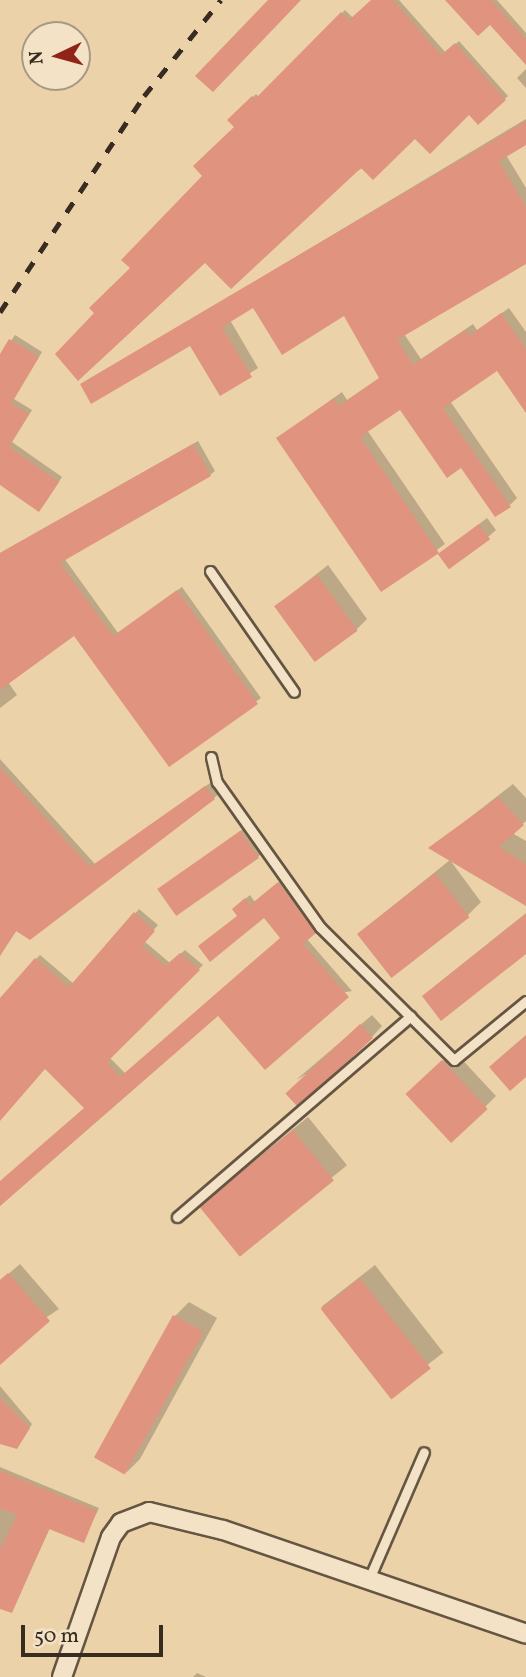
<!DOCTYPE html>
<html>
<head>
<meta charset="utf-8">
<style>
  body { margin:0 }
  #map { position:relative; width:526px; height:1677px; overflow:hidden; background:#ecd2a8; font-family:Vollkorn,serif }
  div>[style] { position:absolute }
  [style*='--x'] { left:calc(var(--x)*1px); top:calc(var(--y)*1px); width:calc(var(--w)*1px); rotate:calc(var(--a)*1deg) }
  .shadow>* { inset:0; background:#0003; transform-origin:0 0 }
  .building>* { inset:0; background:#e0937e; transform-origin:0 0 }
  .roads { filter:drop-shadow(2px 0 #655543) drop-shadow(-2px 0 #655543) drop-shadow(0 2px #655543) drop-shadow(0 -2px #655543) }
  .service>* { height:9px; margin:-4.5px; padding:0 4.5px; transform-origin:4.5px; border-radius:4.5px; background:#f3e2c6 }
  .minor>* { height:18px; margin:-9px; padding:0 9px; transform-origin:9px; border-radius:9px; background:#f3e2c6 }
  .rail>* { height:5px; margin-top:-2.5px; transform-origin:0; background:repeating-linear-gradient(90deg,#382b21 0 12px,transparent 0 24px) }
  span { translate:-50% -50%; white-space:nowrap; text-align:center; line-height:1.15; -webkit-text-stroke:6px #f3e2c6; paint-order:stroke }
  .north { position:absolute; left:21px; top:21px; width:70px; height:70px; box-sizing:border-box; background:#f3e2c6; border:2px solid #a89984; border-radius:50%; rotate:265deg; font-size:19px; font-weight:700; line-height:28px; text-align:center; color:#382b21 }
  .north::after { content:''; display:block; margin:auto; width:24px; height:32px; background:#8f2418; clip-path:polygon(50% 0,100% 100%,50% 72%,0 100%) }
  .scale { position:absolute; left:21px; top:1625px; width:142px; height:32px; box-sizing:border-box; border:4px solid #382b21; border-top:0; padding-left:9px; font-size:21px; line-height:24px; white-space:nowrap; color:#382b21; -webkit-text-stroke:5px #f3e2c6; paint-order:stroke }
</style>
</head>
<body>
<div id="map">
  <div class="shadow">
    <i style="clip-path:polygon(373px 0,399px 0,446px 53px,459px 41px,508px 96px,478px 123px,469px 112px,415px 137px,205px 261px,96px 313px,205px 176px,236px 127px,230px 120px,256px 94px,259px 97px,345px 10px,353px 18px)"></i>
    <i style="clip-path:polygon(454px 0,497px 0,526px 33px,526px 63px,490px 23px)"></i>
    <i style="clip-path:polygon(526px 69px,526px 88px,517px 78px)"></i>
    <i style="clip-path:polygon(526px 119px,526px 143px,506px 155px,526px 188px,526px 262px,404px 334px,421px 359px,473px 324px,477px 330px,509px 308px,526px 332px,526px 410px,498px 369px,450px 401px,517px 498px,510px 505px,400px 407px,367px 430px,445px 544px,382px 590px,278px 438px,342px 392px,347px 400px,381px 377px,345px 314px,254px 306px,230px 320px,258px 368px,220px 393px,191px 343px,82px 385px)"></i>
    <i style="clip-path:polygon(15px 335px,42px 352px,14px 399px,32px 410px,12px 442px,62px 477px,43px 506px,0 483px,0 357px)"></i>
    <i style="clip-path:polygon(198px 441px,215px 471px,210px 475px,64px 558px,118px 633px,182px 587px,261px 698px,169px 765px,74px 634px,8px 682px,17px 695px,0 708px,0 553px)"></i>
    <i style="clip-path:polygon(487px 518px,496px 530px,488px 537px,440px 554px)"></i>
    <i style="clip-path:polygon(328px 565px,367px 619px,356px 630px,276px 606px)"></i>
    <i style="clip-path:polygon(0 759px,95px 864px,210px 783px,219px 794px,30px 938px,17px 930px,0 955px)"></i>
    <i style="clip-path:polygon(513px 784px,526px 798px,526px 821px,512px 833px,526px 841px,526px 904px,431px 848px)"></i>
    <i style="clip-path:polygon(243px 829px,261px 854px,258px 857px,163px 887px)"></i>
    <i style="clip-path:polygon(450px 860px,481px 902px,467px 916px,359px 933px)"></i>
    <i style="clip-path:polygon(283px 879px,319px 927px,306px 938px,352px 991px,218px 1014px,0 1206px,0 1183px,86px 1108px,45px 1067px,0 1119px,0 1001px,36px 959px,40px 955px,74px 984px,139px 909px,158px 925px,144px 941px,170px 963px,185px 950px,203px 965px,109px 1057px,126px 1074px,282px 937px,264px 916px,239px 915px,238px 905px,250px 895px,255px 902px)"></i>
    <i style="clip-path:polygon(526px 913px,526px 951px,424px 996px,435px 986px)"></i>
    <i style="clip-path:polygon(372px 1015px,382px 1026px,372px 1037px,296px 1080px)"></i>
    <i style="clip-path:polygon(454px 1051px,496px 1096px,485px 1107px,419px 1083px)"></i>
    <i style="left:308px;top:1117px;width:62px;height:139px;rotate:51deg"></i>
    <i style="clip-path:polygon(20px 1264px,59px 1309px,0 1348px,0 1281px)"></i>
    <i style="left:375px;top:1265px;width:111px;height:68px;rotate:52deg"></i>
    <i style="clip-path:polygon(189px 1302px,217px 1318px,140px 1459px,126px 1473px,175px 1316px)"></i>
    <i style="clip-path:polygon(0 1386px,32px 1424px,20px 1443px,0 1442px)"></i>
    <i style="clip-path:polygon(0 1467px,99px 1508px,83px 1541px,50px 1528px,12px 1611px,0 1607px)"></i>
    <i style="clip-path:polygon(197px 1673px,206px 1677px,193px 1677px)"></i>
  </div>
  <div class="building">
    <i style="clip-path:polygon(268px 0,301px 0,213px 92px,195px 76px)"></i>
    <i style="clip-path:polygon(371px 0,393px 0,441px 55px,455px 43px,506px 100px,478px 125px,469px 115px,430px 154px,415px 139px,373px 180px,361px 168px,231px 289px,205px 263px,78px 381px,55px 354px,94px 313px,89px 308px,130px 268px,121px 260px,202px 176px,193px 166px,234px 127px,227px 120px,252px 96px,255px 99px,341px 12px,349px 20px)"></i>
    <i style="clip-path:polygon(445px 0,491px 0,526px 39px,526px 65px,490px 25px,478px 36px)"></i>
    <i style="clip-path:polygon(526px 121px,526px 145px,499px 161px,526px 207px,526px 264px,397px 340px,413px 365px,465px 330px,469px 336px,501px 313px,526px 349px,526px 413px,497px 371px,443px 408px,511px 507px,495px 517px,461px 468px,447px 478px,400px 410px,360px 437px,439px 553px,381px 592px,276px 438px,334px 398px,339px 406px,379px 378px,344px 316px,282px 355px,253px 308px,222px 327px,252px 377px,220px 396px,190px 346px,91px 404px,80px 384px)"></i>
    <i style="clip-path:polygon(9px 339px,39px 357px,11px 404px,29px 414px,9px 447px,59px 482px,39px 512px,0 485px,0 354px)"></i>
    <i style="clip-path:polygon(193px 444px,211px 476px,60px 563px,113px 636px,177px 590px,258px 704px,169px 767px,74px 636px,0 690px,0 553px)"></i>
    <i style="left:479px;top:524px;width:19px;height:51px;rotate:54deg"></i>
    <i style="left:317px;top:575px;width:69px;height:53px;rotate:54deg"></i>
    <i style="clip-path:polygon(0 768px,90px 867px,205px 786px,215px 799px,30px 940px,16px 931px,0 956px)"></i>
    <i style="clip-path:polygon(498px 797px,524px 825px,499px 847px,526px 864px,526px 906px,428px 848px)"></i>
    <i style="left:240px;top:831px;width:33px;height:101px;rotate:55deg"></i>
    <i style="left:435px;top:873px;width:56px;height:99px;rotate:52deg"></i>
    <i style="clip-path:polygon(278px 882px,316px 933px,303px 944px,349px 997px,265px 1070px,218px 1016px,0 1206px,0 1181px,84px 1108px,45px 1069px,0 1121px,0 998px,35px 958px,69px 987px,134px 912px,155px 931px,142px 946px,165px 966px,180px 953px,200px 970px,107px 1062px,120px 1077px,280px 938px,264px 918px,210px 962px,198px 946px,237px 916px,232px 909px,245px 898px,250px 905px)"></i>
    <i style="clip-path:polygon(526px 914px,526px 954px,441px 1021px,422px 996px)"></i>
    <i style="left:360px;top:1024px;width:19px;height:102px;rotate:47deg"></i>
    <i style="clip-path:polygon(526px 1035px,526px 1077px,510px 1091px,489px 1067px)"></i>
    <i style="left:442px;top:1060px;width:67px;height:50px;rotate:47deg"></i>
    <i style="left:293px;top:1130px;width:65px;height:121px;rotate:51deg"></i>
    <i style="clip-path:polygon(8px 1273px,50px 1321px,0 1365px,0 1280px)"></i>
    <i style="left:360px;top:1278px;width:115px;height:50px;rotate:52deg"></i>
    <i style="left:173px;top:1315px;width:35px;height:163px;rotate:29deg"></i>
    <i style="clip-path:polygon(0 1398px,30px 1428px,17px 1449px,0 1444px)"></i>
    <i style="clip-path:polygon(0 1471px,97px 1511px,84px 1543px,49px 1529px,12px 1613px,0 1609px,0 1550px,17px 1515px,0 1508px)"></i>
  </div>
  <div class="roads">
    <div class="service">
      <i style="--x:210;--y:571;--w:147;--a:55.2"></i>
      <i style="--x:211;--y:757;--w:26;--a:77"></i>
      <i style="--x:217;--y:782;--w:178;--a:54.6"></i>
      <i style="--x:320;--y:927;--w:189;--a:44.8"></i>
      <i style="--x:454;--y:1060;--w:93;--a:-39.3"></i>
      <i style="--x:177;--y:1217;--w:308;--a:-40.7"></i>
      <i style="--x:369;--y:1579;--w:138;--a:-66.6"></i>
    </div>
    <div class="minor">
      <i style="--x:62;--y:1677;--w:148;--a:-70.7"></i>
      <i style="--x:111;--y:1537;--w:17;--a:-54"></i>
      <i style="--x:121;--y:1523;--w:30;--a:-21"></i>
      <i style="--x:149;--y:1512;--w:76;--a:13.7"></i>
      <i style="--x:223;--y:1530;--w:320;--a:18.9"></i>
    </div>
  </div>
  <div class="rail">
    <i style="--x:0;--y:312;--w:260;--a:-56.3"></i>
    <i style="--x:144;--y:96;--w:123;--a:-51.3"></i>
  </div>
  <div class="north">N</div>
  <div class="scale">50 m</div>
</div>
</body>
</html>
